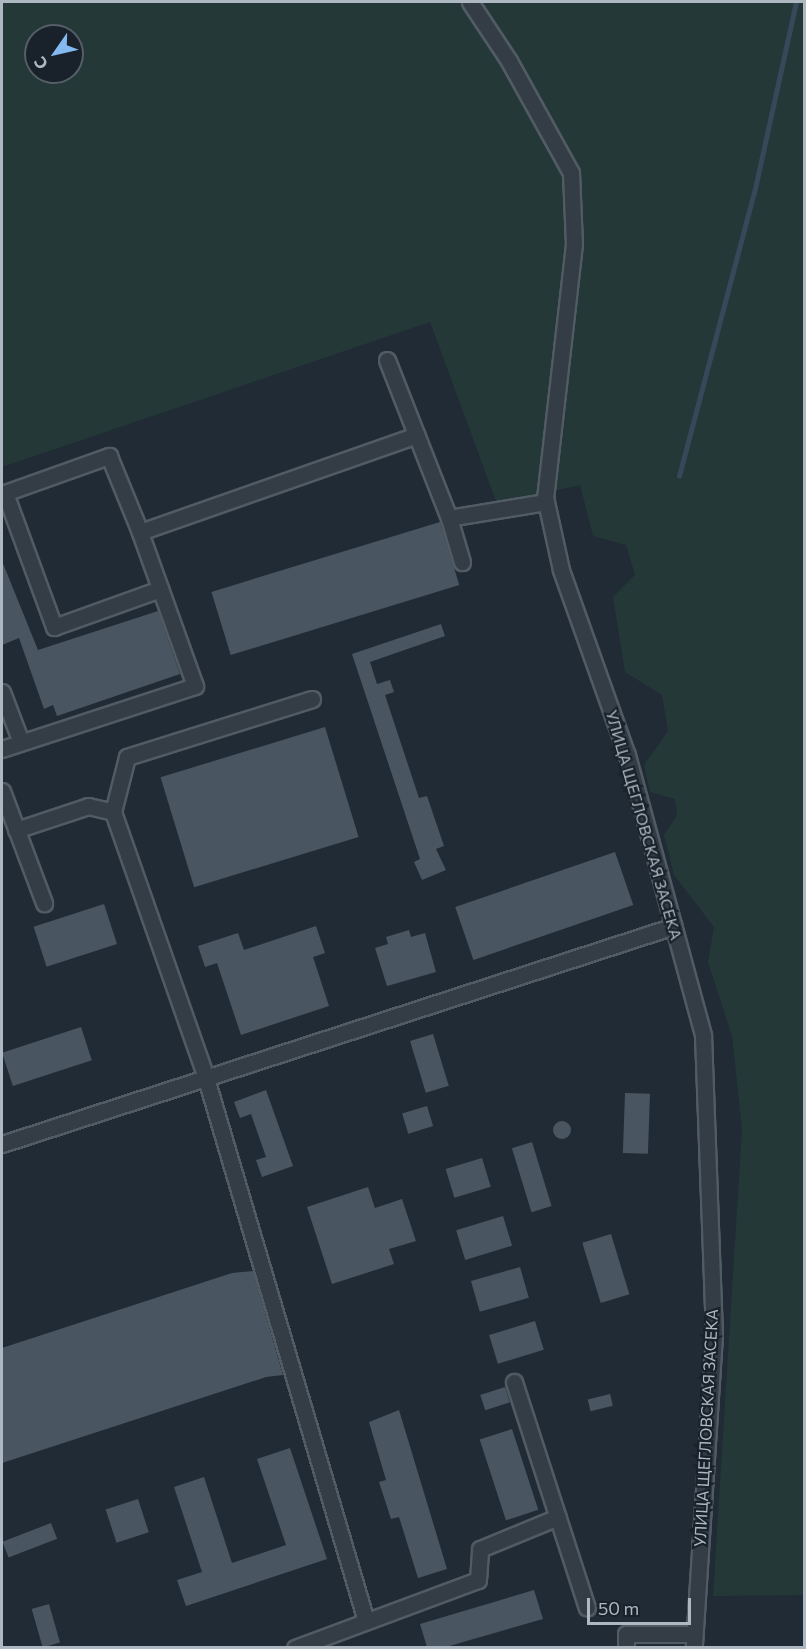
<!DOCTYPE html>
<html>
<head>
<meta charset="utf-8">
<style>
  body { margin:0 }
  #map { position:relative; width:806px; height:1649px; overflow:hidden; background:#202b35; font-family:Commissioner,sans-serif }
  div>[style] { position:absolute }
  [style*='--x'] { left:calc(var(--x)*1px); top:calc(var(--y)*1px); width:calc(var(--w)*1px); rotate:calc(var(--a)*1deg) }
  .green>* { inset:0; background:#233837 }
  .stream>* { height:4.5px; margin:-2.25px; padding:0 2.25px; transform-origin:2.25px; border-radius:2.25px; background:#35495b }
  .building>* { inset:0; background:#495661; transform-origin:0 0 }
  .round { border-radius:50% }
  .roads { filter:drop-shadow(2px 0 #515b64) drop-shadow(-2px 0 #515b64) drop-shadow(0 2px #515b64) drop-shadow(0 -2px #515b64) }
  .minor>* { height:15px; margin:-7.5px; padding:0 7.5px; transform-origin:7.5px; border-radius:7.5px; background:#343d46 }
  span { translate:-50% -50%; white-space:nowrap; text-align:center; line-height:1.15; -webkit-text-stroke:4.5px #19222a; paint-order:stroke }
  .street-label { font-size:16px; color:#aeb8c3 }
  .frame { position:absolute; inset:0; border:3px solid #aeb8c3; pointer-events:none }
  .north { position:absolute; left:24px; top:24px; width:60px; height:60px; box-sizing:border-box; background:#19222a; border:2px solid #555e67; border-radius:50%; rotate:236deg; font-size:16px; font-weight:700; line-height:24px; text-align:center; color:#aeb8c3 }
  .north::after { content:''; display:block; margin:auto; width:21px; height:27px; background:#84baf1; clip-path:polygon(50% 0,100% 100%,50% 72%,0 100%) }
  .scale { position:absolute; left:587px; top:1598px; width:104px; height:27px; box-sizing:border-box; border:3px solid #aeb8c3; border-top:0; padding-left:8px; font-size:18px; line-height:21px; white-space:nowrap; color:#aeb8c3; -webkit-text-stroke:4px #19222a; paint-order:stroke }
</style>
</head>
<body>
<div id="map">
  <div class="green">
    <i style="clip-path:polygon(evenodd,2px 2px,804px 2px,804px 1595px,713px 1596px,742px 1129px,732px 1036px,708px 962px,714px 927px,674px 875px,664px 835px,677px 815px,675px 799px,650px 792px,644px 765px,668px 731px,662px 695px,625px 672px,613px 597px,635px 575px,626px 545px,593px 536px,580px 485px,497px 504px,430px 322px,2px 467px,2px 2px,36px 36px,72px 36px,72px 72px,36px 72px,36px 36px)"></i>
  </div>
  <div class="stream">
    <i style="--x:679;--y:476;--w:293;--a:-75.2"></i>
    <i style="--x:754;--y:193;--w:196;--a:-77.6"></i>
  </div>
  <div class="building">
    <i style="left:440px;top:522px;width:66px;height:239px;rotate:73deg"></i>
    <i style="clip-path:polygon(2px 561px,38px 650px,158px 611px,180px 674px,57px 716px,53px 705px,44px 709px,19px 638px,2px 645px)"></i>
    <i style="clip-path:polygon(441px 624px,445px 636px,370px 662px,377px 684px,390px 680px,394px 692px,385px 695px,419px 798px,427px 796px,444px 846px,436px 849px,446px 870px,422px 880px,414px 862px,420px 859px,352px 654px)"></i>
    <i style="left:325px;top:727px;width:115px;height:172px;rotate:73deg"></i>
    <i style="left:615px;top:852px;width:56px;height:169px;rotate:71deg"></i>
    <i style="left:104px;top:904px;width:42px;height:74px;rotate:72deg"></i>
    <i style="clip-path:polygon(316px 926px,325px 953px,313px 957px,329px 1006px,241px 1035px,217px 963px,205px 967px,198px 946px,238px 933px,244px 950px)"></i>
    <i style="clip-path:polygon(409px 930px,411px 937px,425px 933px,436px 972px,387px 986px,375px 948px,388px 944px,386px 937px)"></i>
    <i style="left:81px;top:1027px;width:35px;height:83px;rotate:72deg"></i>
    <i style="left:433px;top:1034px;width:54px;height:24px;rotate:73deg"></i>
    <i style="clip-path:polygon(266px 1090px,293px 1166px,262px 1177px,256px 1160px,266px 1157px,251px 1114px,240px 1118px,234px 1102px)"></i>
    <i style="left:625px;top:1093px;width:25px;height:60px;rotate:2deg"></i>
    <i style="left:427px;top:1106px;width:21px;height:26px;rotate:73deg"></i>
    <i class="round" style="left:553px;top:1121px;width:18px;height:18px"></i>
    <i style="left:532px;top:1142px;width:67px;height:21px;rotate:73deg"></i>
    <i style="left:482px;top:1158px;width:30px;height:38px;rotate:73deg"></i>
    <i style="clip-path:polygon(368px 1187px,375px 1208px,402px 1199px,416px 1241px,389px 1249px,394px 1264px,332px 1284px,307px 1207px)"></i>
    <i style="left:503px;top:1216px;width:31px;height:49px;rotate:73deg"></i>
    <i style="left:611px;top:1234px;width:63px;height:30px;rotate:73deg"></i>
    <i style="left:520px;top:1267px;width:32px;height:51px;rotate:74deg"></i>
    <i style="clip-path:polygon(253px 1271px,283px 1375px,266px 1377px,2px 1463px,2px 1348px,232px 1273px)"></i>
    <i style="left:535px;top:1321px;width:30px;height:48px;rotate:73deg"></i>
    <i style="left:505px;top:1387px;width:16px;height:26px;rotate:72deg"></i>
    <i style="left:610px;top:1394px;width:12px;height:23px;rotate:76deg"></i>
    <i style="clip-path:polygon(399px 1410px,447px 1569px,418px 1578px,399px 1517px,391px 1519px,379px 1482px,386px 1480px,369px 1422px)"></i>
    <i style="left:512px;top:1429px;width:85px;height:34px;rotate:72deg"></i>
    <i style="clip-path:polygon(290px 1448px,327px 1559px,186px 1606px,177px 1580px,202px 1572px,174px 1487px,204px 1477px,232px 1563px,286px 1545px,257px 1459px)"></i>
    <i style="left:138px;top:1499px;width:35px;height:34px;rotate:72deg"></i>
    <i style="left:51px;top:1523px;width:17px;height:52px;rotate:69deg"></i>
    <i style="clip-path:polygon(534px 1590px,543px 1619px,446px 1647px,427px 1647px,420px 1624px)"></i>
    <i style="left:49px;top:1604px;width:40px;height:18px;rotate:74deg"></i>
  </div>
  <div class="roads">
    <div class="minor">
      <i style="--x:470;--y:2;--w:71;--a:56.5"></i>
      <i style="--x:509;--y:61;--w:128;--a:61"></i>
      <i style="--x:571;--y:173;--w:71;--a:87.6"></i>
      <i style="--x:574;--y:244;--w:255;--a:96.5"></i>
      <i style="--x:545;--y:497;--w:75;--a:77.6"></i>
      <i style="--x:561;--y:570;--w:196;--a:70.4"></i>
      <i style="--x:627;--y:755;--w:290;--a:74.8"></i>
      <i style="--x:703;--y:1035;--w:300;--a:87.9"></i>
      <i style="--x:714;--y:1335;--w:314;--a:93.7"></i>
      <i style="--x:387;--y:360;--w:170;--a:68.6"></i>
      <i style="--x:449;--y:518;--w:46;--a:73.5"></i>
      <i style="--x:5;--y:493;--w:143;--a:69.9"></i>
      <i style="--x:54;--y:627;--w:113;--a:-19.7"></i>
      <i style="--x:2;--y:494;--w:114;--a:-19.6"></i>
      <i style="--x:109;--y:456;--w:82;--a:67.8"></i>
      <i style="--x:140;--y:532;--w:293;--a:-19.3"></i>
      <i style="--x:449;--y:518;--w:98;--a:-9.4"></i>
      <i style="--x:2;--y:692;--w:53;--a:69.2"></i>
      <i style="--x:312;--y:699;--w:194;--a:162.6"></i>
      <i style="--x:127;--y:757;--w:57;--a:104.3"></i>
      <i style="--x:113;--y:812;--w:279;--a:70.7"></i>
      <i style="--x:205;--y:1075;--w:569;--a:73.57"></i>
      <i style="--x:2;--y:749;--w:203;--a:-18.1"></i>
      <i style="--x:195;--y:686;--w:164;--a:-109.7"></i>
      <i style="--x:2;--y:791;--w:120;--a:69.4"></i>
      <i style="--x:16;--y:830;--w:76;--a:-18.4"></i>
      <i style="--x:88;--y:806;--w:26;--a:13"></i>
      <i style="--x:2;--y:1144;--w:706;--a:-17.97"></i>
      <i style="--x:514;--y:1382;--w:237;--a:72.1"></i>
      <i style="--x:295;--y:1648;--w:195;--a:-20.4"></i>
      <i style="--x:478;--y:1580;--w:31;--a:-86"></i>
      <i style="--x:480;--y:1549;--w:84;--a:-22.3"></i>
      <i style="--x:626;--y:1648;--w:14;--a:-90"></i>
      <i style="--x:626;--y:1634;--w:68;--a:0"></i>
    </div>
  </div>
  <div class="street-label">
    <span style="left:644px;top:825px;rotate:74deg">УЛИЦА ЩЕГЛОВСКАЯ ЗАСЕКА</span>
    <span style="left:706px;top:1428px;rotate:-87deg">УЛИЦА ЩЕГЛОВСКАЯ ЗАСЕКА</span>
  </div>
  <div class="frame"></div>
  <div class="north">С</div>
  <div class="scale">50 m</div>
</div>
</body>
</html>
